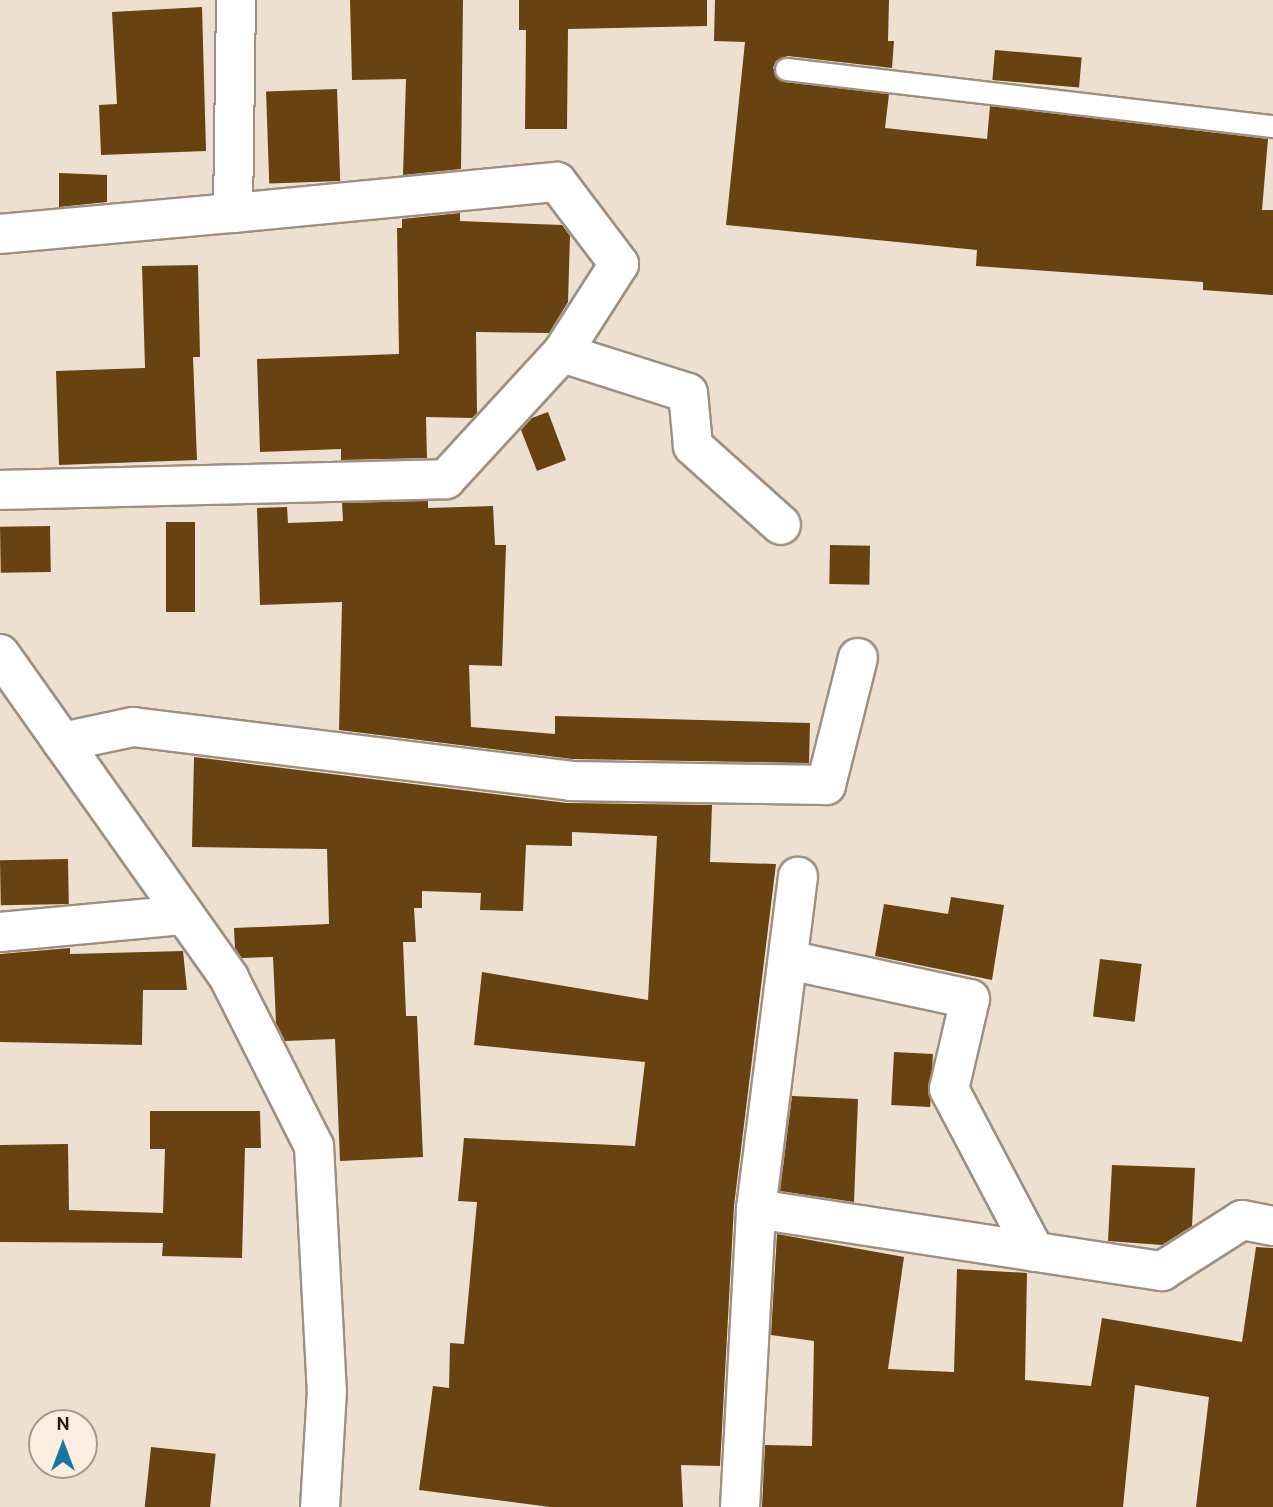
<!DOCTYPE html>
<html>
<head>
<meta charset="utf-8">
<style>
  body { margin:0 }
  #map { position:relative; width:1273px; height:1507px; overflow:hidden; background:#ede0d1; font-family:Overpass,sans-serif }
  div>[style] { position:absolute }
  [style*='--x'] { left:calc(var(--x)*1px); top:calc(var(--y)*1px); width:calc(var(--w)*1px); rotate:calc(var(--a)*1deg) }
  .building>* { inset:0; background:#684210; transform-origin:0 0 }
  .roads { filter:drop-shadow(2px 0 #9d9083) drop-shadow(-2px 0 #9d9083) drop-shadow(0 2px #9d9083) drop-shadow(0 -2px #9d9083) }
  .lane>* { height:21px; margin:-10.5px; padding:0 10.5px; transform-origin:10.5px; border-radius:10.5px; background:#fff }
  .street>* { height:38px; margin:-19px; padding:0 19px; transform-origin:19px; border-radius:19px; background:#fff }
  .secondary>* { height:38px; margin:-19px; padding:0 19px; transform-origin:19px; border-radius:19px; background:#fff }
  span { translate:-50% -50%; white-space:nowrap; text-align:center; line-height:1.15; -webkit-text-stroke:7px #fbeddf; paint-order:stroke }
  .north { position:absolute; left:28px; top:1409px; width:70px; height:70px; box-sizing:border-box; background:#fbeddf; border:2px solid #a3998e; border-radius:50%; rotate:0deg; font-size:19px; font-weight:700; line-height:28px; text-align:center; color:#1f1a15 }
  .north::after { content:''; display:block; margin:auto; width:24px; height:32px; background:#1976a4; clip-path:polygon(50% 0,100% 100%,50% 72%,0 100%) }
</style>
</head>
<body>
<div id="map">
  <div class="building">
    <i style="clip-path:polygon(350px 0,463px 0,461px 169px,403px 175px,406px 79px,352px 80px)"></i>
    <i style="clip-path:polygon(519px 0,707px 0,707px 26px,568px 29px,567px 129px,525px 129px,526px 30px,519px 30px)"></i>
    <i style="clip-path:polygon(715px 0,889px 0,888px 41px,894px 41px,892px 68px,788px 56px,776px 61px,773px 68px,784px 82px,889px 94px,885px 128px,987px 139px,990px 106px,1268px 139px,1262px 210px,1273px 210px,1273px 295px,1203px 290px,1203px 282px,976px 266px,977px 250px,726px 225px,745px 42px,714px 41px)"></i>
    <i style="clip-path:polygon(202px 7px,206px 151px,101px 155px,99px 105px,117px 104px,112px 12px)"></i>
    <i style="left:995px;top:50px;width:87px;height:30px;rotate:5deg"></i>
    <i style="left:337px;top:89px;width:92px;height:71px;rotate:88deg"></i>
    <i style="clip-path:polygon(59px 173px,107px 175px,107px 202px,59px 207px)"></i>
    <i style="clip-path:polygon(460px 213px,460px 221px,562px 225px,570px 236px,568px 302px,549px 333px,476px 332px,477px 413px,472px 418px,426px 417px,427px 458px,341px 460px,341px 449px,260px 452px,257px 359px,399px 354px,397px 228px,402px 228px,402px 219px)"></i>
    <i style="clip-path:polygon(198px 265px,200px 357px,193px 357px,197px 460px,59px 465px,56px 371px,145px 368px,142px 266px)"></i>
    <i style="clip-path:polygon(548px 412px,566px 460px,537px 471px,521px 430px,532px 418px)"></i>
    <i style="clip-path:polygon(428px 501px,428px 508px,493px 506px,495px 545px,506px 545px,502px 666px,469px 665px,471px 727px,555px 734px,555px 716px,810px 723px,809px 763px,572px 759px,339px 730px,342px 602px,260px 605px,257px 508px,287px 507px,288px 523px,343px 521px,342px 503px)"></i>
    <i style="left:166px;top:522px;width:29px;height:90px"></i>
    <i style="left:50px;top:526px;width:46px;height:50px;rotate:89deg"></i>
    <i style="left:830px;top:545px;width:40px;height:39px;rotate:1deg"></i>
    <i style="clip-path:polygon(194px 757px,567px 803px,712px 805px,710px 862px,776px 864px,734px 1206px,720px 1466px,681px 1465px,683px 1507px,550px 1507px,419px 1490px,433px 1386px,449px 1388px,450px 1343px,464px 1344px,477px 1202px,458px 1201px,464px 1138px,635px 1146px,645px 1062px,474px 1045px,482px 972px,648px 1000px,657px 836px,572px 832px,572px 846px,526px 845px,523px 911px,480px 910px,481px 893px,422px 891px,422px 908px,414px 908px,416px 942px,403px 942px,406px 1016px,417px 1016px,423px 1157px,340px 1161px,335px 1039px,285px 1041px,276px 1023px,273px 957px,242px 958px,235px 948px,234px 928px,329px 924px,327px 849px,192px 847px)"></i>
    <i style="left:68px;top:859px;width:45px;height:68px;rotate:89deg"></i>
    <i style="clip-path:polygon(951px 897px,1004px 905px,992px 980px,875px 956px,884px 904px,948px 914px)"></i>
    <i style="clip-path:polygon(70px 948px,70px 954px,183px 951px,187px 990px,143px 990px,142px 1045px,0 1042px,0 954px)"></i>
    <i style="left:1100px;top:959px;width:42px;height:58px;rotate:7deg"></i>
    <i style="left:894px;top:1052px;width:39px;height:53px;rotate:3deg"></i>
    <i style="clip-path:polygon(792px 1096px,858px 1099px,854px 1202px,780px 1191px)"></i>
    <i style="clip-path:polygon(150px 1111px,260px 1111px,261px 1148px,245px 1148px,242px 1258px,162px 1256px,163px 1243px,0 1242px,0 1145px,68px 1144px,69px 1210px,163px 1213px,165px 1149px,150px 1149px)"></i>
    <i style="clip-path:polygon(1112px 1165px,1195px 1168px,1192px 1226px,1162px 1245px,1108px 1241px)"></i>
    <i style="clip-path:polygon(777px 1234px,904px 1257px,888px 1369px,954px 1372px,957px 1269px,1027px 1273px,1025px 1380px,1091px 1386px,1102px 1318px,1242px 1342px,1256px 1247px,1273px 1248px,1273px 1507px,1196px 1507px,1209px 1397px,1135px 1385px,1123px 1507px,762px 1507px,765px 1445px,812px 1446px,814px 1341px,771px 1335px)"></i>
    <i style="left:151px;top:1447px;width:65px;height:60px;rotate:6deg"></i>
  </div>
  <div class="roads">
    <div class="lane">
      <i style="--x:786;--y:69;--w:490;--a:6.7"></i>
    </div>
    <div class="street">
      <i style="--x:233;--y:213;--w:325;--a:-5.5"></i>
      <i style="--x:557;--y:182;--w:103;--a:52.9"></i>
      <i style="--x:619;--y:264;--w:106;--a:122.6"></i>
      <i style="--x:562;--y:353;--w:132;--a:17.6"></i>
      <i style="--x:688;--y:393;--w:53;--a:84.6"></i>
      <i style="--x:693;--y:446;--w:118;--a:41.9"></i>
      <i style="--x:0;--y:234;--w:234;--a:-5.2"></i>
      <i style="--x:233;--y:213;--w:213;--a:-89.2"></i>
      <i style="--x:0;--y:490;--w:446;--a:-1.4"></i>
      <i style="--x:446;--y:479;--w:171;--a:-47.4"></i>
      <i style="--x:62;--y:742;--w:73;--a:-11.9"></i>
      <i style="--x:133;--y:727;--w:440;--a:7"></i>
      <i style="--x:570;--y:781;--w:256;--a:0.9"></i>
      <i style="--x:826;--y:785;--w:131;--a:-75.9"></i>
      <i style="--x:0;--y:932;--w:185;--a:-5.3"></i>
      <i style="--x:788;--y:960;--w:186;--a:12.1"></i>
      <i style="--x:970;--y:999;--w:92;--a:103.1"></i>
      <i style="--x:949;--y:1089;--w:184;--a:62.2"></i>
      <i style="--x:756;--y:1209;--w:411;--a:8.7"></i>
      <i style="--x:1162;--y:1271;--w:95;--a:-32.5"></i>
      <i style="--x:1242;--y:1220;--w:32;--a:11"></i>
      <i style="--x:740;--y:1507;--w:298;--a:-86.9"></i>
      <i style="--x:756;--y:1209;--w:335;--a:-82.8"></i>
    </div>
    <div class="secondary">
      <i style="--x:0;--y:654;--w:397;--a:54.7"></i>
      <i style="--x:229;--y:978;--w:188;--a:63.2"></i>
      <i style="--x:314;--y:1146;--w:244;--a:87"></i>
      <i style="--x:327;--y:1390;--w:117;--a:93.4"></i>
    </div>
  </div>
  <div class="north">N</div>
</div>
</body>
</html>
